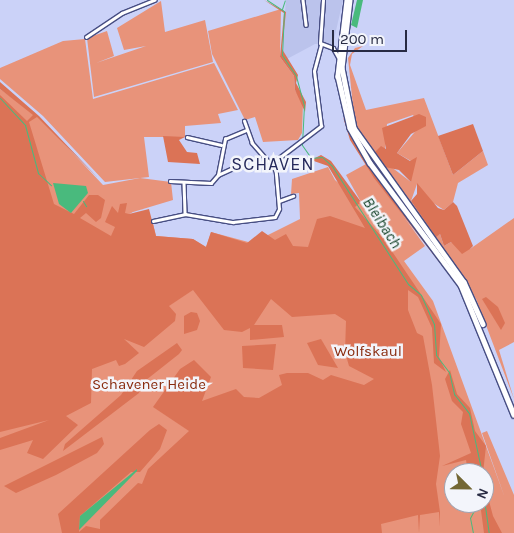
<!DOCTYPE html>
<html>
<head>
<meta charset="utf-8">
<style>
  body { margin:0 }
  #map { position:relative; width:514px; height:533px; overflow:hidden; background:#cbd2f8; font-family:Karla,sans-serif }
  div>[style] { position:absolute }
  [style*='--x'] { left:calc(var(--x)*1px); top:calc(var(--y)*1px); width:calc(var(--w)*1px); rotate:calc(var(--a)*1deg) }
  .built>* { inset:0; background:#bbc3ec }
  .green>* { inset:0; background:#e8937a }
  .forest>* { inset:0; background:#db7356 }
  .water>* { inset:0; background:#49ba7d }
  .stream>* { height:1px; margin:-0.5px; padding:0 0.5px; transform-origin:0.5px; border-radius:0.5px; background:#49ba7d }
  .roads { filter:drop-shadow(1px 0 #474e83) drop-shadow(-1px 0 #474e83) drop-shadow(0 1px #474e83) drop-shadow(0 -1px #474e83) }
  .minor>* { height:2.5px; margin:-1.25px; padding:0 1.25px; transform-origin:1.25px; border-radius:1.25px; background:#fff }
  .tertiary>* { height:3px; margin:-1.5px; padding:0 1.5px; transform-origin:1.5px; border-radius:1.5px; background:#fff }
  .primary>* { height:4.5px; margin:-2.25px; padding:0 2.25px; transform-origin:2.25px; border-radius:2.25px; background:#fff }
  span { translate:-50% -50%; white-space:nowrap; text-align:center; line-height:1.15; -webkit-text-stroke:5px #f3f5fb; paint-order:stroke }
  .park-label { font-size:15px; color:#892b0e }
  .water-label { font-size:16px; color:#1a472e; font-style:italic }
  .quarter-label { font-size:18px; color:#25295b; letter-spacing:1px }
  .north { position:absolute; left:444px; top:463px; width:50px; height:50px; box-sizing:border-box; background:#f3f5fb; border:1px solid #a2a4b1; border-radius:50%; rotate:113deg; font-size:14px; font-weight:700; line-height:20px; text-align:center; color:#282b43 }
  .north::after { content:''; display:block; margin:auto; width:18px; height:22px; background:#736734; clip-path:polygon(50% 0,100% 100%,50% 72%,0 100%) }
  .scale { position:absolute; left:332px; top:30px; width:75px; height:22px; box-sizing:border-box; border:2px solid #282b43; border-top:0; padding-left:6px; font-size:15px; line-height:18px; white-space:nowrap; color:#282b43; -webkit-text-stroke:4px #f3f5fb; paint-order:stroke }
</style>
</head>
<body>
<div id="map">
  <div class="built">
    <i style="clip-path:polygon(286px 0,343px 0,333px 44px,315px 44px,287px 59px,282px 49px)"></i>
  </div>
  <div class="green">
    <i style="clip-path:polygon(161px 1px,165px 32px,205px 20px,213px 62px,94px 97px,87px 38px,107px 31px,114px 56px,96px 63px,146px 46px,124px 50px,117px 28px)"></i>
    <i style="clip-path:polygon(281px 9px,280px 57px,294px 76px,295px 90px,303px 103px,302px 133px,298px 140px,263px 142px,255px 117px,245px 120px,212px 54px,208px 31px)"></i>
    <i style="clip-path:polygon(85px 39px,93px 99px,214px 63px,238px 110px,218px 114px,221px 123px,185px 126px,185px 137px,144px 137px,149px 177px,105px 182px,43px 116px,0 79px,0 68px,63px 41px)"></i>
    <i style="clip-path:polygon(evenodd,363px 46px,352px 54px,350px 65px,366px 110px,424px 98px,453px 175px,483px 151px,488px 165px,458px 183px,453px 202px,444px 210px,427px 199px,417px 184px,411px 201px,436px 236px,440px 234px,444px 246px,451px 242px,470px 249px,514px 218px,514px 342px,499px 350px,514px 399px,476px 299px,355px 126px,348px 58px,355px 48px,363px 46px,413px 115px,419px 127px,397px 153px,411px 161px,411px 182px,390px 166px,385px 150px,387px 124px,413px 115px)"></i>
    <i style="clip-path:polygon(evenodd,0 89px,39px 117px,103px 185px,140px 178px,171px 182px,173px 200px,133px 212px,124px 217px,146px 215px,122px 226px,152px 219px,156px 236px,193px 239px,206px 247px,211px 232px,252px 243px,300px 219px,299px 193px,291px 194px,292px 179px,328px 167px,335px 180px,361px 202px,346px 175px,366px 164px,425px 246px,404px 261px,433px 301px,505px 498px,482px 433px,487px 431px,514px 495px,514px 533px,0 533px,0 89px,454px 473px,484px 473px,484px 503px,454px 503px,454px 473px)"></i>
  </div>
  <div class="forest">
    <i style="clip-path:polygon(264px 0,286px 12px,282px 49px,298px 75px,296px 83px,306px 102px,305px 112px,295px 90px,294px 76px,280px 57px,284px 13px)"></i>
    <i style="clip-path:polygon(0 82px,39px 116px,98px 178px,37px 117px,29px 122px,54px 204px,74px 214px,89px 195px,98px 195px,105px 200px,101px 218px,96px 222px,86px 213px,80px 218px,111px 236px,115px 227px,105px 222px,112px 206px,118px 213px,120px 204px,127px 203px,125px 213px,129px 214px,149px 209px,156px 236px,193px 239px,206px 247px,211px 232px,247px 243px,262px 231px,275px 240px,286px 234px,293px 246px,308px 247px,317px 219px,330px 216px,365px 228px,328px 166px,311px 160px,321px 155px,331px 161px,361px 202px,355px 207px,383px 238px,441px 324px,439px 357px,446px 372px,434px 363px,432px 328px,418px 297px,408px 290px,408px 310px,417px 333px,423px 336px,432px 385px,440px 456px,436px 484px,440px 512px,439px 527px,439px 512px,420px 515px,419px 533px,418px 515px,381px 524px,382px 533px,62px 533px,58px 514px,150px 430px,159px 424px,167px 430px,160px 449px,140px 472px,131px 472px,80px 516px,79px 532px,86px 526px,100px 529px,100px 520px,138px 483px,142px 484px,148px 469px,189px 431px,153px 407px,180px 369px,194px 360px,211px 377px,202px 401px,236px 389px,244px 397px,259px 398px,282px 385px,279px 375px,287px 373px,308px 373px,323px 380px,331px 375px,364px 385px,374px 379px,349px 366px,345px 352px,346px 321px,335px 314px,292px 317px,271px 299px,254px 325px,282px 325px,284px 337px,250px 340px,250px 328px,242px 332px,224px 330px,193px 290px,169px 306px,176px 314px,175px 321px,144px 347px,124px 339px,139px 353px,125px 364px,119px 366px,116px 360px,92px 369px,91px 403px,66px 416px,78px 425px,43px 459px,27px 453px,33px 440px,0 450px,0 438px,49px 420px,0 432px,0 95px,27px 121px,33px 115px,0 89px)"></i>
    <i style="clip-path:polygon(419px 114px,426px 117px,426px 126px,411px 134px,397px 153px,410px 161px,417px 157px,411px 182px,399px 170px,385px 167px,375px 152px,381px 146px,386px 149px,382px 128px)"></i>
    <i style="clip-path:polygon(343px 117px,367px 163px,457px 282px,476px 319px,487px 357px,460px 289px,374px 178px,350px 140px)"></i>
    <i style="clip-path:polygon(473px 124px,483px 151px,453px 175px,438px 136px)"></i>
    <i style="clip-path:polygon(163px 136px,185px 137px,179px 140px,187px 152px,197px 153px,200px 164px,168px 162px)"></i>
    <i style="clip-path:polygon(417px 183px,438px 208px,444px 210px,453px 202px,457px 206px,473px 246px,470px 249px,462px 254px,451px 242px,444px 246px,440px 234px,436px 237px,411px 201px,417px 194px)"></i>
    <i style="clip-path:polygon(486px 297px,498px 307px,505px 323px,501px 330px,482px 299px)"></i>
    <i style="clip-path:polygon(191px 312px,197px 313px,200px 321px,197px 330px,184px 334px,184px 316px)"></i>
    <i style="clip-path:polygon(321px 339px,338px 368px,318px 365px,307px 343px)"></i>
    <i style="clip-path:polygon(177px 343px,182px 350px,179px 354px,141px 384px,139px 393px,63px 451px,65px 444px,121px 395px,137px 371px)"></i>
    <i style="clip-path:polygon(276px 344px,273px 370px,243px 368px,242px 346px)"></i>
    <i style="clip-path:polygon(450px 370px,457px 394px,470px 408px,475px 431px,486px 446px,483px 473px,468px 473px,466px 460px,442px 466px,471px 453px,461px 424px,463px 412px,452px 401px,445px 379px)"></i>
    <i style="clip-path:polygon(102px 437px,104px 444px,97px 453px,56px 475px,16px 493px,4px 486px)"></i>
    <i style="clip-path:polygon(484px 482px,493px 516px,502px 533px,484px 533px,480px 503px,484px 503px)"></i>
  </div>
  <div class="water">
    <i style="clip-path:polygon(357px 0,363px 0,357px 28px,351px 25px)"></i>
    <i style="clip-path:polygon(53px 183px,86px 186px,88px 193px,71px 213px,59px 204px)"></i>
    <i style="clip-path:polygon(137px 469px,137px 471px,79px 530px,80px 516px)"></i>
  </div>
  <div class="stream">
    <i style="--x:267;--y:0;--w:20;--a:33"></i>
    <i style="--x:284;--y:11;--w:44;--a:92.6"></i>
    <i style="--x:282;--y:55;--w:25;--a:56"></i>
    <i style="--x:296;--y:76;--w:30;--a:75"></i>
    <i style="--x:304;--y:105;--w:40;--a:92.9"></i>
    <i style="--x:302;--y:145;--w:16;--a:55"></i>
    <i style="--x:311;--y:158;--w:11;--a:-5"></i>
    <i style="--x:322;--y:157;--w:13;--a:42"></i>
    <i style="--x:332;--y:166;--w:140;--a:57.2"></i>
    <i style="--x:408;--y:284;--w:17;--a:40"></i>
    <i style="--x:421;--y:295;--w:32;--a:66"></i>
    <i style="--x:434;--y:324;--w:31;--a:86"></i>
    <i style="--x:436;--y:355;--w:21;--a:53"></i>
    <i style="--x:449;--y:372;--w:23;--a:77"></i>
    <i style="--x:454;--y:394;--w:24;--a:52"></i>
    <i style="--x:469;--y:413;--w:61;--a:77.8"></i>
    <i style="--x:282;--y:9;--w:9;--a:-72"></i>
    <i style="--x:0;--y:98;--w:37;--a:47"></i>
    <i style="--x:25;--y:125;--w:50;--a:74.8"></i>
    <i style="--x:38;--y:173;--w:18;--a:43"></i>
    <i style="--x:83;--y:201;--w:6;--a:59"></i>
    <i style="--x:484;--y:499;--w:34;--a:82"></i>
    <i style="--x:473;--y:533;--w:15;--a:-101"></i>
    <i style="--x:470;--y:518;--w:17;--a:-62"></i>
  </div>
  <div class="roads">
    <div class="minor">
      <i style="--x:303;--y:0;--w:25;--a:83"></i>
      <i style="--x:86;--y:37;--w:43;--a:-33.7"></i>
      <i style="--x:122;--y:13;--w:35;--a:-22"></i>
      <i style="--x:187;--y:137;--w:35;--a:13"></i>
      <i style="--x:271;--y:164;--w:63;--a:-37.2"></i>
      <i style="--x:321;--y:126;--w:55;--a:-97.3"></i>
      <i style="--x:314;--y:71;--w:27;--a:-75"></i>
      <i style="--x:218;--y:175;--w:23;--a:-25"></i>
      <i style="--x:170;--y:181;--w:41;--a:2.8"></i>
      <i style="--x:211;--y:183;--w:11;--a:-49"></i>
      <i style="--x:218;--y:175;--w:37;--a:-79"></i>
      <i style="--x:225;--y:139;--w:23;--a:-23"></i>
      <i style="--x:184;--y:183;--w:31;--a:88"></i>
      <i style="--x:279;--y:201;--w:15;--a:-20"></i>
      <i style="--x:153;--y:221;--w:33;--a:-12"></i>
      <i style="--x:185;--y:214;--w:49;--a:9.5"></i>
      <i style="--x:233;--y:222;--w:42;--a:-6.8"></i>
      <i style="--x:275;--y:217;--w:9;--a:-63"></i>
      <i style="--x:279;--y:209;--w:38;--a:-95"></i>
      <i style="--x:276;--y:171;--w:37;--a:-131"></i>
      <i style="--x:252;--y:143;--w:23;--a:-110"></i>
    </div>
    <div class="tertiary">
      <i style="--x:323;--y:0;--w:43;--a:94"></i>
      <i style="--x:320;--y:43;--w:14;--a:21"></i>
      <i style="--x:333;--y:48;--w:10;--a:61"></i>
    </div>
    <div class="primary">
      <i style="--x:347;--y:0;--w:77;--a:96.8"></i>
      <i style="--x:338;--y:76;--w:53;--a:77"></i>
      <i style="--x:350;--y:128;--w:40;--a:60.3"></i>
      <i style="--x:370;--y:163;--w:152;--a:53.3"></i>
      <i style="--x:461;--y:285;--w:140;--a:67.8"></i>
      <i style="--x:350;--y:0;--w:68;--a:96.7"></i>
      <i style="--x:342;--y:68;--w:61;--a:78.7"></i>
      <i style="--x:354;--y:128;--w:189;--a:54.5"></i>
      <i style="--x:464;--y:282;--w:46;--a:65.7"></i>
    </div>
  </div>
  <div class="park-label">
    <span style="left:368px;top:352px">Wolfskaul</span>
    <span style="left:149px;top:385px">Schavener Heide</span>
  </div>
  <div class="water-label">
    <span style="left:382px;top:223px;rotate:57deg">Bleibach</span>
  </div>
  <div class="quarter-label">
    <span style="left:273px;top:164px">SCHAVEN</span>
  </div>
  <div class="north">N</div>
  <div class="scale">200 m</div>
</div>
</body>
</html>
